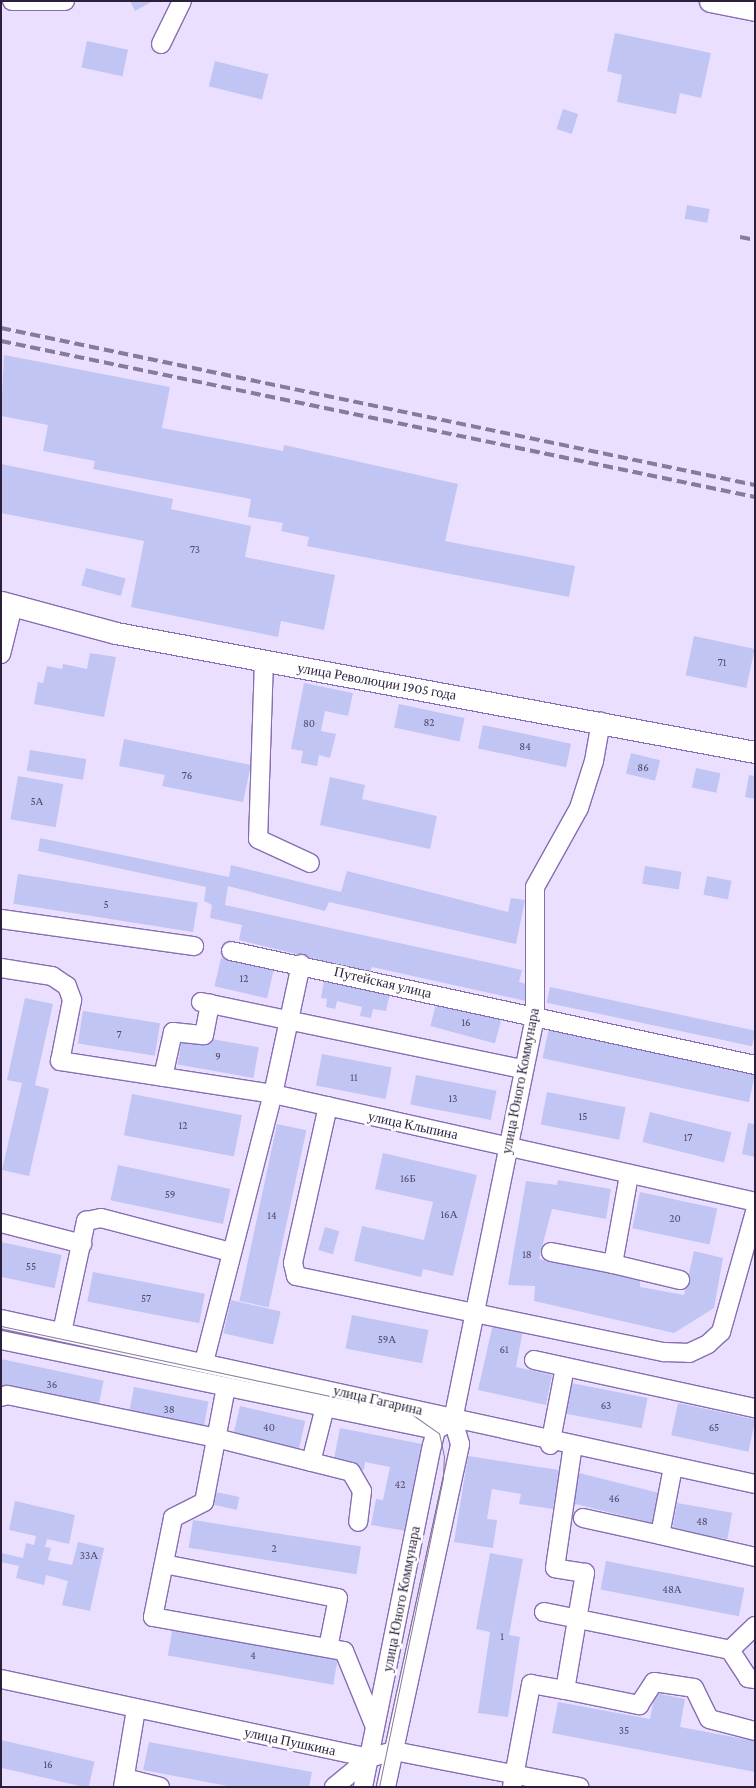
<!DOCTYPE html>
<html>
<head>
<meta charset="utf-8">
<style>
  body { margin:0 }
  #map { position:relative; width:756px; height:1788px; overflow:hidden; background:#eadfff; font-family:"Crimson Pro",serif }
  div>[style] { position:absolute }
  [style*='--x'] { left:calc(var(--x)*1px); top:calc(var(--y)*1px); width:calc(var(--w)*1px); rotate:calc(var(--a)*1deg) }
  .building>* { inset:0; background:#c1c5f4; transform-origin:0 0 }
  .roads { filter:drop-shadow(1px 0 #886db3) drop-shadow(-1px 0 #886db3) drop-shadow(0 1px #886db3) drop-shadow(0 -1px #886db3) }
  .minor>* { height:18px; margin:-9px; padding:0 9px; transform-origin:9px; border-radius:9px; background:#fff }
  .major>* { height:21px; margin:-10.5px; padding:0 10.5px; transform-origin:10.5px; border-radius:10.5px; background:#fff }
  .tram>* { height:1px; margin:-0.5px; padding:0 0.5px; transform-origin:0.5px; border-radius:0.5px; background:#877b9a }
  .rail>* { height:4px; margin-top:-2px; transform-origin:0; background:repeating-linear-gradient(90deg,#877b9a 0 10px,transparent 0 15px) }
  span { translate:-50% -50%; white-space:nowrap; text-align:center; line-height:1.15; -webkit-text-stroke:5px #fff; paint-order:stroke }
  .number-label { font-size:11px; color:#50486a }
  .number-label span { -webkit-text-stroke-width:0 }
  .street-label { font-size:14px; color:#2b1f3c }
  .frame { position:absolute; inset:0; border:2px solid #2b1f3c; pointer-events:none }
</style>
</head>
<body>
<div id="map">
  <div class="building">
    <i style="clip-path:polygon(130px 1px,153px 1px,135px 11px)"></i>
    <i style="clip-path:polygon(615px 33px,711px 53px,701px 98px,680px 93px,676px 114px,617px 102px,622px 75px,607px 71px)"></i>
    <i style="left:87px;top:41px;width:42px;height:27px;rotate:12deg"></i>
    <i style="left:215px;top:61px;width:55px;height:26px;rotate:14deg"></i>
    <i style="left:563px;top:109px;width:16px;height:21px;rotate:18deg"></i>
    <i style="left:687px;top:205px;width:23px;height:14px;rotate:10deg"></i>
    <i style="clip-path:polygon(4px 355px,170px 387px,162px 428px,283px 451px,284px 445px,458px 484px,445px 541px,575px 566px,569px 597px,307px 546px,309px 537px,281px 531px,283px 523px,248px 517px,251px 499px,93px 469px,95px 461px,43px 451px,48px 425px,1px 416px)"></i>
    <i style="clip-path:polygon(1px 464px,173px 499px,171px 509px,251px 526px,245px 557px,335px 575px,324px 630px,281px 621px,278px 637px,131px 607px,144px 541px,1px 513px)"></i>
    <i style="left:86px;top:568px;width:41px;height:18px;rotate:15deg"></i>
    <i style="left:694px;top:636px;width:62px;height:40px;rotate:12deg"></i>
    <i style="clip-path:polygon(90px 653px,116px 657px,104px 717px,34px 704px,38px 682px,43px 683px,47px 666px,62px 669px,63px 664px,87px 669px)"></i>
    <i style="clip-path:polygon(304px 683px,353px 693px,348px 716px,325px 711px,321px 731px,336px 734px,330px 758px,319px 755px,317px 766px,301px 763px,303px 751px,291px 749px)"></i>
    <i style="left:399px;top:704px;width:67px;height:24px;rotate:12deg"></i>
    <i style="left:483px;top:725px;width:90px;height:24px;rotate:12deg"></i>
    <i style="clip-path:polygon(124px 739px,251px 765px,243px 802px,162px 786px,165px 775px,119px 766px)"></i>
    <i style="left:30px;top:750px;width:57px;height:21px;rotate:9deg"></i>
    <i style="left:631px;top:753px;width:30px;height:21px;rotate:14deg"></i>
    <i style="left:696px;top:768px;width:25px;height:20px;rotate:12deg"></i>
    <i style="clip-path:polygon(749px 775px,755px 776px,755px 799px,745px 797px)"></i>
    <i style="left:18px;top:776px;width:46px;height:44px;rotate:10deg"></i>
    <i style="clip-path:polygon(330px 777px,365px 785px,362px 799px,437px 816px,430px 849px,320px 825px)"></i>
    <i style="clip-path:polygon(40px 838px,229px 877px,231px 865px,341px 892px,347px 871px,508px 912px,511px 898px,525px 900px,516px 944px,329px 902px,325px 911px,228px 886px,225px 905px,522px 970px,519px 982px,530px 985px,526px 1001px,372px 967px,370px 972px,239px 940px,242px 925px,210px 918px,212px 905px,204px 901px,206px 887px,38px 851px)"></i>
    <i style="left:645px;top:866px;width:37px;height:18px;rotate:9deg"></i>
    <i style="left:18px;top:874px;width:182px;height:30px;rotate:9deg"></i>
    <i style="left:707px;top:876px;width:25px;height:19px;rotate:11deg"></i>
    <i style="left:221px;top:958px;width:54px;height:29px;rotate:13deg"></i>
    <i style="clip-path:polygon(324px 980px,390px 993px,386px 1011px,373px 1009px,371px 1018px,360px 1016px,362px 1007px,337px 1001px,335px 1009px,326px 1007px,327px 999px,321px 998px)"></i>
    <i style="left:550px;top:987px;width:210px;height:16px;rotate:12deg"></i>
    <i style="clip-path:polygon(25px 998px,53px 1004px,35px 1085px,49px 1089px,29px 1176px,2px 1170px,22px 1083px,7px 1080px)"></i>
    <i style="left:437px;top:1001px;width:67px;height:26px;rotate:15deg"></i>
    <i style="left:83px;top:1011px;width:78px;height:33px;rotate:9deg"></i>
    <i style="left:549px;top:1028px;width:211px;height:31px;rotate:12deg"></i>
    <i style="left:183px;top:1034px;width:77px;height:31px;rotate:10deg"></i>
    <i style="left:322px;top:1054px;width:71px;height:32px;rotate:11deg"></i>
    <i style="left:416px;top:1075px;width:82px;height:30px;rotate:11deg"></i>
    <i style="left:547px;top:1092px;width:80px;height:33px;rotate:11deg"></i>
    <i style="left:132px;top:1094px;width:112px;height:42px;rotate:11deg"></i>
    <i style="left:650px;top:1112px;width:84px;height:31px;rotate:14deg"></i>
    <i style="clip-path:polygon(748px 1123px,755px 1124px,755px 1157px,742px 1154px)"></i>
    <i style="left:277px;top:1124px;width:30px;height:181px;rotate:12deg"></i>
    <i style="clip-path:polygon(383px 1153px,477px 1175px,453px 1276px,423px 1269px,421px 1277px,354px 1261px,362px 1226px,424px 1240px,433px 1202px,375px 1189px)"></i>
    <i style="left:118px;top:1165px;width:115px;height:36px;rotate:12deg"></i>
    <i style="clip-path:polygon(558px 1180px,611px 1189px,606px 1219px,552px 1209px,539px 1259px,640px 1279px,640px 1287px,684px 1295px,694px 1251px,723px 1258px,714px 1308px,674px 1333px,534px 1301px,535px 1286px,508px 1285px,526px 1181px,557px 1185px)"></i>
    <i style="left:640px;top:1192px;width:79px;height:37px;rotate:12deg"></i>
    <i style="left:325px;top:1227px;width:15px;height:24px;rotate:16deg"></i>
    <i style="left:1px;top:1242px;width:62px;height:34px;rotate:12deg"></i>
    <i style="left:93px;top:1272px;width:114px;height:30px;rotate:11deg"></i>
    <i style="left:231px;top:1300px;width:51px;height:34px;rotate:13deg"></i>
    <i style="left:352px;top:1315px;width:78px;height:34px;rotate:11deg"></i>
    <i style="clip-path:polygon(493px 1324px,523px 1330px,516px 1367px,552px 1375px,546px 1405px,478px 1390px)"></i>
    <i style="left:1px;top:1359px;width:105px;height:29px;rotate:12deg"></i>
    <i style="left:571px;top:1383px;width:78px;height:31px;rotate:11deg"></i>
    <i style="left:134px;top:1387px;width:76px;height:29px;rotate:11deg"></i>
    <i style="left:678px;top:1403px;width:79px;height:33px;rotate:12deg"></i>
    <i style="left:240px;top:1406px;width:67px;height:28px;rotate:13deg"></i>
    <i style="clip-path:polygon(340px 1428px,422px 1444px,406px 1531px,371px 1525px,376px 1499px,383px 1500px,390px 1467px,365px 1462px,364px 1470px,333px 1464px)"></i>
    <i style="clip-path:polygon(468px 1456px,559px 1470px,553px 1509px,519px 1504px,521px 1494px,492px 1489px,487px 1519px,497px 1520px,493px 1548px,454px 1542px)"></i>
    <i style="left:575px;top:1472px;width:88px;height:31px;rotate:14deg"></i>
    <i style="left:216px;top:1492px;width:24px;height:13px;rotate:12deg"></i>
    <i style="clip-path:polygon(15px 1501px,75px 1515px,69px 1544px,47px 1539px,45px 1547px,51px 1548px,48px 1560px,72px 1565px,78px 1542px,104px 1548px,90px 1611px,62px 1605px,68px 1581px,46px 1575px,44px 1585px,16px 1578px,19px 1566px,1px 1562px,1px 1553px,23px 1558px,26px 1543px,34px 1545px,36px 1536px,9px 1530px)"></i>
    <i style="left:677px;top:1503px;width:56px;height:27px;rotate:10deg"></i>
    <i style="left:193px;top:1520px;width:170px;height:28px;rotate:9deg"></i>
    <i style="clip-path:polygon(490px 1553px,523px 1559px,509px 1635px,520px 1637px,508px 1717px,478px 1713px,490px 1632px,476px 1629px)"></i>
    <i style="left:606px;top:1561px;width:141px;height:29px;rotate:11deg"></i>
    <i style="left:173px;top:1626px;width:168px;height:30px;rotate:10deg"></i>
    <i style="clip-path:polygon(655px 1693px,685px 1699px,680px 1727px,755px 1741px,755px 1772px,552px 1733px,558px 1702px,650px 1719px)"></i>
    <i style="left:1px;top:1740px;width:96px;height:27px;rotate:13deg"></i>
    <i style="clip-path:polygon(149px 1742px,312px 1772px,309px 1787px,233px 1787px,143px 1770px)"></i>
  </div>
  <div class="roads">
    <div class="minor">
      <i style="--x:12;--y:1;--w:53;--a:0"></i>
      <i style="--x:161;--y:44;--w:48;--a:-64"></i>
      <i style="--x:1;--y:654;--w:49;--a:-76"></i>
      <i style="--x:264;--y:660;--w:179;--a:91.9"></i>
      <i style="--x:258;--y:839;--w:57;--a:24.8"></i>
      <i style="--x:1;--y:919;--w:195;--a:8"></i>
      <i style="--x:231;--y:951;--w:536;--a:12.27"></i>
      <i style="--x:1;--y:968;--w:52;--a:8.9"></i>
      <i style="--x:52;--y:976;--w:18;--a:34"></i>
      <i style="--x:67;--y:986;--w:15;--a:70"></i>
      <i style="--x:72;--y:1000;--w:62;--a:101.1"></i>
      <i style="--x:60;--y:1061;--w:216;--a:8.8"></i>
      <i style="--x:273;--y:1094;--w:494;--a:12.6"></i>
      <i style="--x:201;--y:1002;--w:329;--a:11.8"></i>
      <i style="--x:163;--y:1077;--w:46;--a:-77.5"></i>
      <i style="--x:173;--y:1032;--w:31;--a:6"></i>
      <i style="--x:204;--y:1035;--w:32;--a:-79"></i>
      <i style="--x:328;--y:1106;--w:161;--a:102.6"></i>
      <i style="--x:293;--y:1263;--w:13;--a:77"></i>
      <i style="--x:296;--y:1276;--w:376;--a:11.7"></i>
      <i style="--x:664;--y:1352;--w:25;--a:2"></i>
      <i style="--x:689;--y:1353;--w:21;--a:-25"></i>
      <i style="--x:708;--y:1344;--w:18;--a:-43"></i>
      <i style="--x:721;--y:1332;--w:125;--a:-74.2"></i>
      <i style="--x:1;--y:1223;--w:84;--a:14.5"></i>
      <i style="--x:551;--y:1252;--w:63;--a:11"></i>
      <i style="--x:613;--y:1264;--w:90;--a:-79.8"></i>
      <i style="--x:613;--y:1264;--w:69;--a:13.4"></i>
      <i style="--x:1;--y:1319;--w:772;--a:12.34"></i>
      <i style="--x:62;--y:1332;--w:114;--a:-77.8"></i>
      <i style="--x:86;--y:1221;--w:15;--a:-11"></i>
      <i style="--x:101;--y:1218;--w:134;--a:14.7"></i>
      <i style="--x:1;--y:1340;--w:444;--a:11.7"></i>
      <i style="--x:534;--y:1360;--w:226;--a:12.3"></i>
      <i style="--x:204;--y:1362;--w:277;--a:-75.6"></i>
      <i style="--x:273;--y:1094;--w:133;--a:-77.8"></i>
      <i style="--x:226;--y:1387;--w:117;--a:100.8"></i>
      <i style="--x:204;--y:1502;--w:35;--a:153"></i>
      <i style="--x:173;--y:1518;--w:101;--a:101.4"></i>
      <i style="--x:153;--y:1617;--w:194;--a:10.1"></i>
      <i style="--x:344;--y:1651;--w:82;--a:67.8"></i>
      <i style="--x:1;--y:1397;--w:6;--a:-18"></i>
      <i style="--x:7;--y:1395;--w:213;--a:11.6"></i>
      <i style="--x:216;--y:1438;--w:139;--a:14.1"></i>
      <i style="--x:351;--y:1472;--w:22;--a:60"></i>
      <i style="--x:362;--y:1491;--w:31;--a:97"></i>
      <i style="--x:550;--y:1445;--w:79;--a:-79.1"></i>
      <i style="--x:311;--y:1462;--w:57;--a:-75.7"></i>
      <i style="--x:673;--y:1467;--w:69;--a:100.8"></i>
      <i style="--x:660;--y:1535;--w:98;--a:13"></i>
      <i style="--x:583;--y:1518;--w:79;--a:12.4"></i>
      <i style="--x:164;--y:1564;--w:177;--a:11.1"></i>
      <i style="--x:338;--y:1598;--w:51;--a:101.3"></i>
      <i style="--x:544;--y:1612;--w:190;--a:11.5"></i>
      <i style="--x:730;--y:1650;--w:35;--a:-44"></i>
      <i style="--x:730;--y:1650;--w:33;--a:57"></i>
      <i style="--x:748;--y:1678;--w:7;--a:8"></i>
      <i style="--x:1;--y:1679;--w:376;--a:12.1"></i>
      <i style="--x:369;--y:1758;--w:26;--a:-16"></i>
      <i style="--x:394;--y:1751;--w:189;--a:11"></i>
      <i style="--x:565;--y:1690;--w:76;--a:11.5"></i>
      <i style="--x:639;--y:1705;--w:27;--a:-57"></i>
      <i style="--x:654;--y:1682;--w:40;--a:8.5"></i>
      <i style="--x:694;--y:1688;--w:34;--a:64"></i>
      <i style="--x:709;--y:1719;--w:48;--a:14.6"></i>
      <i style="--x:125;--y:1778;--w:36;--a:14"></i>
      <i style="--x:123;--y:1787;--w:79;--a:-80.5"></i>
      <i style="--x:334;--y:1787;--w:45;--a:-39.6"></i>
      <i style="--x:363;--y:1787;--w:348;--a:-78.6"></i>
      <i style="--x:432;--y:1446;--w:16;--a:-76"></i>
      <i style="--x:436;--y:1430;--w:10;--a:-29"></i>
      <i style="--x:386;--y:1787;--w:351;--a:-77.8"></i>
      <i style="--x:460;--y:1444;--w:25;--a:-106"></i>
      <i style="--x:453;--y:1420;--w:412;--a:-78.5"></i>
      <i style="--x:535;--y:1016;--w:129;--a:-90"></i>
      <i style="--x:535;--y:887;--w:90;--a:-60.9"></i>
      <i style="--x:579;--y:808;--w:49;--a:-72.3"></i>
      <i style="--x:594;--y:761;--w:40;--a:-80"></i>
      <i style="--x:512;--y:1787;--w:105;--a:-79.5"></i>
      <i style="--x:531;--y:1684;--w:35;--a:10"></i>
      <i style="--x:565;--y:1690;--w:119;--a:-80.3"></i>
      <i style="--x:585;--y:1573;--w:30;--a:-171"></i>
      <i style="--x:555;--y:1568;--w:124;--a:-81.7"></i>
    </div>
    <div class="major">
      <i style="--x:710;--y:1;--w:46;--a:11.3"></i>
      <i style="--x:1;--y:602;--w:119;--a:15.1"></i>
      <i style="--x:116;--y:633;--w:650;--a:10.55"></i>
    </div>
  </div>
  <div class="tram">
    <i style="--x:1;--y:1326;--w:418;--a:12"></i>
    <i style="--x:410;--y:1413;--w:35;--a:35"></i>
    <i style="--x:439;--y:1433;--w:24;--a:78"></i>
    <i style="--x:444;--y:1456;--w:22;--a:93"></i>
    <i style="--x:443;--y:1478;--w:316;--a:101.7"></i>
  </div>
  <div class="rail">
    <i style="--x:740;--y:237;--w:15;--a:11"></i>
    <i style="--x:1;--y:328;--w:770;--a:11.76"></i>
    <i style="--x:1;--y:341;--w:770;--a:11.69"></i>
  </div>
  <div class="number-label">
    <span style="left:195px;top:549px">73</span>
    <span style="left:722px;top:662px">71</span>
    <span style="left:429px;top:722px">82</span>
    <span style="left:309px;top:723px">80</span>
    <span style="left:525px;top:746px">84</span>
    <span style="left:643px;top:767px">86</span>
    <span style="left:187px;top:775px">76</span>
    <span style="left:37px;top:801px">5А</span>
    <span style="left:106px;top:904px">5</span>
    <span style="left:244px;top:978px">12</span>
    <span style="left:466px;top:1022px">16</span>
    <span style="left:119px;top:1034px">7</span>
    <span style="left:218px;top:1056px">9</span>
    <span style="left:354px;top:1077px">11</span>
    <span style="left:453px;top:1098px">13</span>
    <span style="left:583px;top:1116px">15</span>
    <span style="left:183px;top:1125px">12</span>
    <span style="left:688px;top:1137px">17</span>
    <span style="left:408px;top:1178px">16Б</span>
    <span style="left:170px;top:1194px">59</span>
    <span style="left:449px;top:1214px">16А</span>
    <span style="left:272px;top:1215px">14</span>
    <span style="left:675px;top:1218px">20</span>
    <span style="left:527px;top:1254px">18</span>
    <span style="left:31px;top:1266px">55</span>
    <span style="left:146px;top:1298px">57</span>
    <span style="left:387px;top:1339px">59А</span>
    <span style="left:504px;top:1349px">61</span>
    <span style="left:52px;top:1384px">36</span>
    <span style="left:606px;top:1405px">63</span>
    <span style="left:169px;top:1409px">38</span>
    <span style="left:269px;top:1427px">40</span>
    <span style="left:714px;top:1427px">65</span>
    <span style="left:400px;top:1484px">42</span>
    <span style="left:614px;top:1498px">46</span>
    <span style="left:702px;top:1521px">48</span>
    <span style="left:274px;top:1548px">2</span>
    <span style="left:89px;top:1555px">33А</span>
    <span style="left:672px;top:1589px">48А</span>
    <span style="left:502px;top:1636px">1</span>
    <span style="left:253px;top:1655px">4</span>
    <span style="left:624px;top:1730px">35</span>
    <span style="left:48px;top:1764px">16</span>
  </div>
  <div class="street-label">
    <span style="left:377px;top:681px;rotate:10deg">улица Революции 1905 года</span>
    <span style="left:383px;top:982px;rotate:13deg">Путейская улица</span>
    <span style="left:520px;top:1081px;rotate:-79deg">улица Юного Коммунара</span>
    <span style="left:413px;top:1125px;rotate:12deg">улица Клыпина</span>
    <span style="left:378px;top:1400px;rotate:13deg">улица Гагарина</span>
    <span style="left:401px;top:1599px;rotate:-79deg">улица Юного Коммунара</span>
    <span style="left:290px;top:1741px;rotate:12deg">улица Пушкина</span>
  </div>
  <div class="frame"></div>
</div>
</body>
</html>
